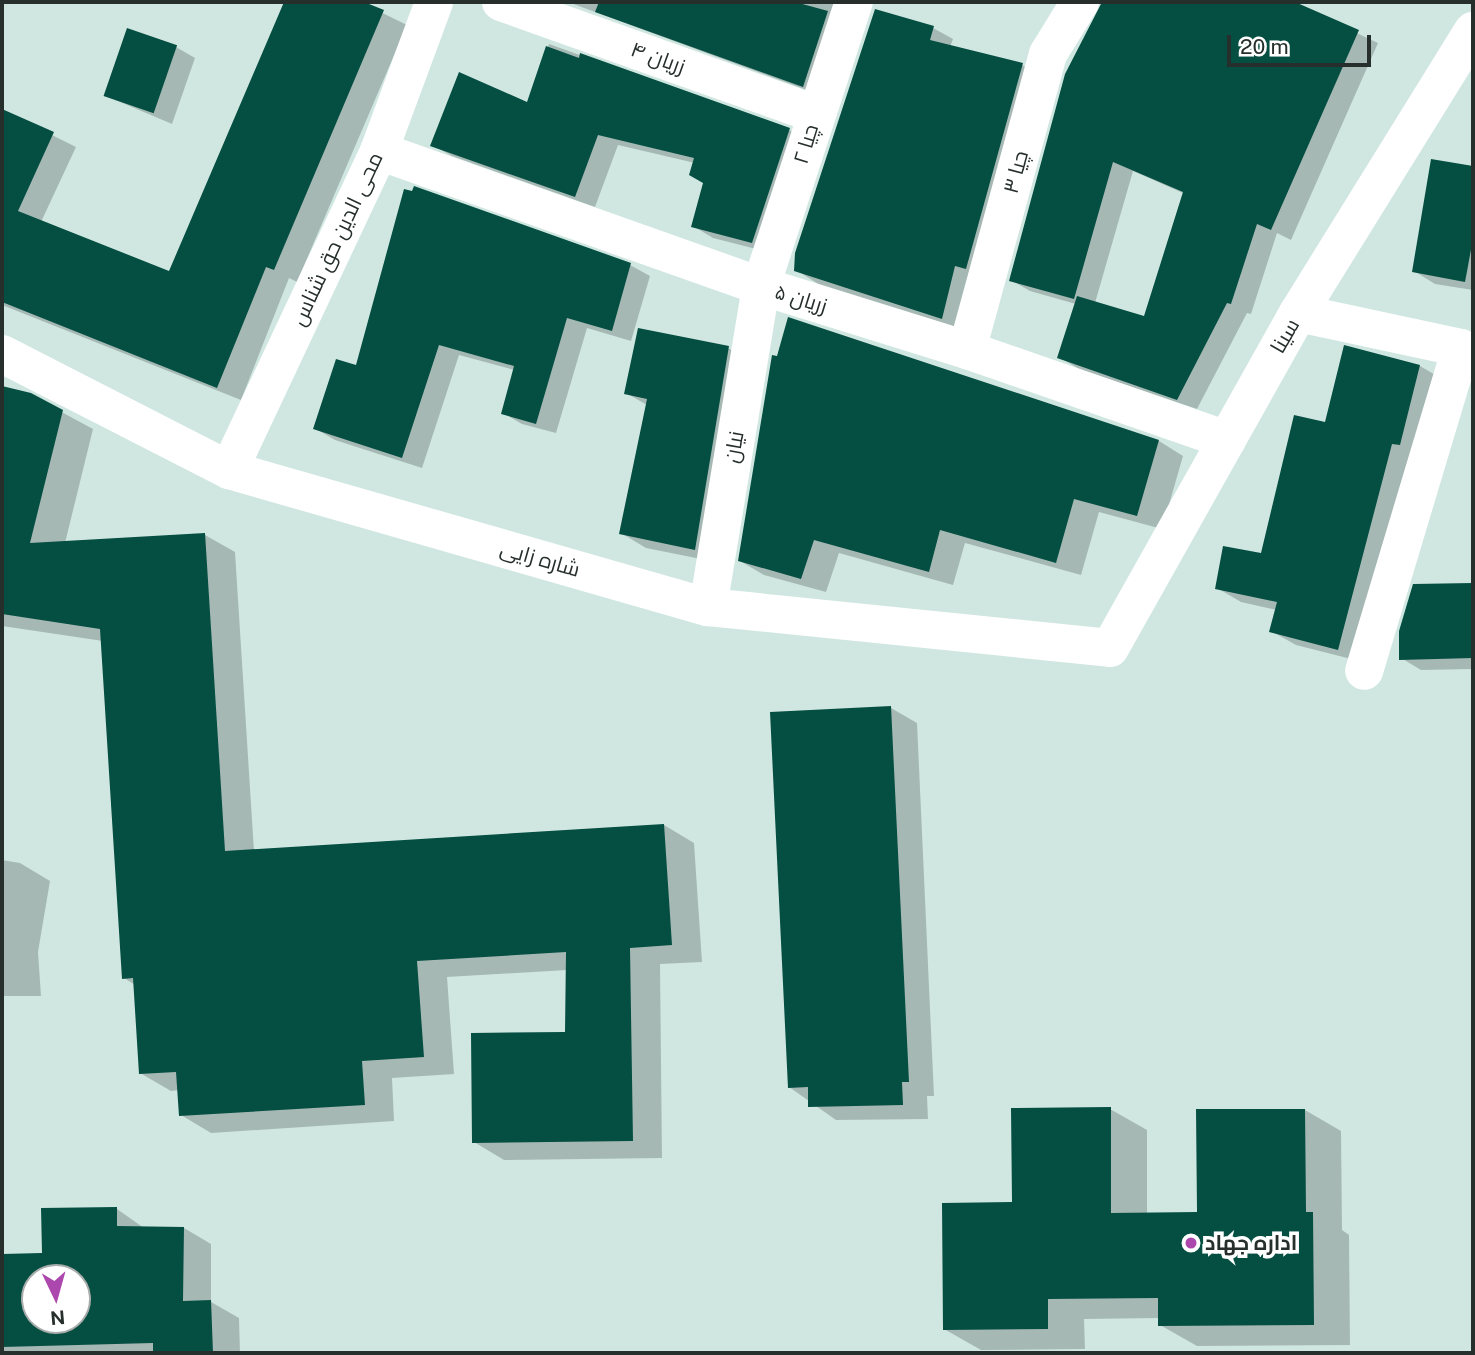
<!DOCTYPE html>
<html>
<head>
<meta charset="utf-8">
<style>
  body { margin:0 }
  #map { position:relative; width:1475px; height:1355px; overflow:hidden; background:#d0e7e1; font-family:"Public Sans",Cairo,sans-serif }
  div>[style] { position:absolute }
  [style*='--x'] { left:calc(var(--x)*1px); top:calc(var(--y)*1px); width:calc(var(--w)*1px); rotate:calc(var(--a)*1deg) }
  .shadow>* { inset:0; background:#0003 }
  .building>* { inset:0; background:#054e42; transform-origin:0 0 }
  .street>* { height:38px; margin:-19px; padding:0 19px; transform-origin:19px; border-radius:19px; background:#fff }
  .dots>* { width:19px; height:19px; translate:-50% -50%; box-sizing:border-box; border:4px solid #fff; border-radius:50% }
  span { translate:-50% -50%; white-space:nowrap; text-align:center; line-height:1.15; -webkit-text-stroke:7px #fff; paint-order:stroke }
  .street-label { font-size:21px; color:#262f2c }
  .poi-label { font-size:21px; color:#262f2c; font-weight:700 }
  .left { translate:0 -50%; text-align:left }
  .frame { position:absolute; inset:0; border:4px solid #262f2c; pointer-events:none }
  .north { position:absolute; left:21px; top:1264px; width:70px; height:70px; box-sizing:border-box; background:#fff; border:2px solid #a8acab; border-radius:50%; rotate:175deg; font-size:19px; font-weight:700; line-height:28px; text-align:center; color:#262f2c }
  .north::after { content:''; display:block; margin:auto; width:24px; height:32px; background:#ac47ad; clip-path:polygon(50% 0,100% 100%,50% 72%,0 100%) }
  .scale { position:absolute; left:1227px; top:35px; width:144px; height:32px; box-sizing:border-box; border:4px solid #262f2c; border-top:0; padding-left:9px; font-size:21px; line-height:24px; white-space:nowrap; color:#262f2c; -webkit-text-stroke:5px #fff; paint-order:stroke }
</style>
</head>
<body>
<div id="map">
  <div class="shadow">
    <i style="clip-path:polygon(286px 2px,360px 2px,407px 25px,297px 282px,289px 278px,241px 400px,2px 305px,2px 110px,76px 147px,41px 222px,170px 274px)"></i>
    <i style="clip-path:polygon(568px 2px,858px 2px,823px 96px)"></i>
    <i style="clip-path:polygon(evenodd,1126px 2px,1290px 2px,1378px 43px,1291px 240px,1277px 233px,1251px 314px,1247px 313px,1197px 409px,1079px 369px,1059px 357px,1076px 304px,1030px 291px,1011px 280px,1126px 2px,1133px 171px,1185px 194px,1145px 318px,1095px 303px,1133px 171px)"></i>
    <i style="clip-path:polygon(933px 28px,953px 39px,950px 47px,1022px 65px,1042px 76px,962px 329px,820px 285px,796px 270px)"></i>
    <i style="clip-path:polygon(549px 44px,789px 130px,809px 141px,772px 253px,713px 238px,693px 226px,705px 182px,695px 163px,618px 145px,595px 207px,452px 156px,432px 145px,528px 105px)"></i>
    <i style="clip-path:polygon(176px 47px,195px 58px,172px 124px,106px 96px)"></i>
    <i style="clip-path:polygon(1433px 161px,1473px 168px,1473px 290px,1435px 284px,1414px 271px)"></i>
    <i style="clip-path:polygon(630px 265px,650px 276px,631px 341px,587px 328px,556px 433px,522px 424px,503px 413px,515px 370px,459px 355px,422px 468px,335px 440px,316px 429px,357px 367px)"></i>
    <i style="clip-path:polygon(1345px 347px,1420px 366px,1444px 380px,1363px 662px,1296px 645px,1271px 631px,1277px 610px,1241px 602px,1217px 588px,1262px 555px,1326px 424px)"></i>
    <i style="clip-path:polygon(728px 348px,754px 363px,721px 563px,646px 548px,621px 533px,647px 405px,626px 393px)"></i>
    <i style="clip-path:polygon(2px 388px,30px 395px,93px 429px,65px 543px,205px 535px,235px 552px,254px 851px,664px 825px,694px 843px,702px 962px,660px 964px,662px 1158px,504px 1160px,474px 1142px,567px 1034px,567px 970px,447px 977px,454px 1074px,392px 1078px,394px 1121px,211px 1133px,181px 1115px,179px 1090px,171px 1091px,140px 1073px,135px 985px,124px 978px,103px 641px,2px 626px)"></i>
    <i style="clip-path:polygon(1159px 441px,1183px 456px,1162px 529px,1099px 512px,1081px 575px,965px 543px,953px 585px,839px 553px,826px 592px,764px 575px,740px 561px)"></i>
    <i style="clip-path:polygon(1473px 585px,1473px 669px,1421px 670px,1401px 658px,1414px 586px)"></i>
    <i style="clip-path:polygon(891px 708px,917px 723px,934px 1096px,927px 1096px,928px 1119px,836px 1120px,789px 1087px)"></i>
    <i style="clip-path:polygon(2px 860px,20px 863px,50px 881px,38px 952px,41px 996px,2px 996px)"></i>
    <i style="clip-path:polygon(1110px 1109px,1147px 1130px,1147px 1214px,1199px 1213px,1305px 1110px,1341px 1131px,1342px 1230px,1349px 1235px,1350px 1345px,1197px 1346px,1160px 1325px,1160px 1318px,1084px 1319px,1085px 1349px,981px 1350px,944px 1329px,1014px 1204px)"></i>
    <i style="clip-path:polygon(evenodd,117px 1209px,144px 1228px,184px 1228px,211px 1244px,211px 1302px,239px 1318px,240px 1353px,2px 1353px,2px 1256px,44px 1254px,117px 1209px,35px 1278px,77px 1278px,77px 1320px,35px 1320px,35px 1278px)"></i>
  </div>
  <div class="building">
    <i style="clip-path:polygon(284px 2px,364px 2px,384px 10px,274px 270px,266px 267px,217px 388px,2px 302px,2px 109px,54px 132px,18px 211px,169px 271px)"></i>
    <i style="clip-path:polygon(599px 2px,795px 2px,828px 11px,803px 87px,595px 12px)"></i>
    <i style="clip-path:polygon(1102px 2px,1295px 2px,1359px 30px,1271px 230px,1257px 224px,1231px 304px,1227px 303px,1177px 400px,1057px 358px,1077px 296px,1144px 316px,1183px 192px,1113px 162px,1074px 299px,1009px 281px,1065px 74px)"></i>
    <i style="clip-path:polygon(875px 9px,934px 26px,930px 40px,1023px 63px,966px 269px,955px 266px,942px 319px,794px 271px,795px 253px)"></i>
    <i style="left:127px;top:28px;width:53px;height:72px;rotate:19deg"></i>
    <i style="clip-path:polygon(546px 46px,579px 58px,580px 53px,790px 128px,752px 243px,691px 227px,703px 183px,689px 175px,694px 158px,598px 135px,575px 197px,430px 146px,459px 72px,527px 102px)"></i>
    <i style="clip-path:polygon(1431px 159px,1473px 166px,1473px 239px,1465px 282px,1412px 272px)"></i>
    <i style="clip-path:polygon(414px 186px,631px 263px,612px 331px,567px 318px,536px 424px,501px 414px,514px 366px,439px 345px,402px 458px,313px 429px,336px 359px,356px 365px,404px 189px,412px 191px)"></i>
    <i style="clip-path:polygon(788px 317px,1159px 440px,1137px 516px,1074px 499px,1056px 563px,940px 530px,929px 572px,814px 540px,801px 579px,738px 561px,772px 355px,777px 356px)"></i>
    <i style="clip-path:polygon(638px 328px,729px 346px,695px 550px,619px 534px,647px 399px,624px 394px)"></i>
    <i style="clip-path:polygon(1344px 345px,1420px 365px,1400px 445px,1392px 444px,1338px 650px,1269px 632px,1277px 602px,1215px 589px,1223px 546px,1261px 553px,1294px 415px,1325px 422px)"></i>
    <i style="clip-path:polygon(2px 386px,31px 393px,63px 410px,30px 543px,205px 533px,225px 851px,664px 824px,672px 945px,630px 948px,633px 1141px,472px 1143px,471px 1033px,565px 1032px,566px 952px,417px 961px,424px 1057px,362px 1061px,365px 1105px,179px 1116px,176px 1072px,139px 1074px,133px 978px,122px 979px,100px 629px,2px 614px)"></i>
    <i style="clip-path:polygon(1473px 583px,1473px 658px,1399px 660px,1399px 631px,1413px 584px)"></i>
    <i style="clip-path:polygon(891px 706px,909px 1082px,902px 1082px,903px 1105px,808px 1107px,808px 1087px,788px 1088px,770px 712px)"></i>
    <i style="clip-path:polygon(1111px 1107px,1111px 1213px,1197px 1212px,1196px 1109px,1305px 1109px,1306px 1212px,1313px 1212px,1314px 1325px,1158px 1326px,1158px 1298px,1048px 1299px,1048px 1329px,943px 1330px,942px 1203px,1012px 1202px,1011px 1108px)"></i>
    <i style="clip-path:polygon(evenodd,117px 1207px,117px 1226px,184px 1227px,183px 1301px,211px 1300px,213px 1353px,153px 1353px,153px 1343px,2px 1347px,2px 1254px,42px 1253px,41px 1208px,117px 1207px,35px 1278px,77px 1278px,77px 1320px,35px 1320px,35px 1278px)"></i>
  </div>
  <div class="street">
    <i style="--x:501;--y:2;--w:333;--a:19.6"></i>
    <i style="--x:379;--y:151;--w:405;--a:19.5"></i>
    <i style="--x:761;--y:286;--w:216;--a:17.3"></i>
    <i style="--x:967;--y:350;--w:275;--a:19.1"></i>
    <i style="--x:1298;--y:313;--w:167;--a:12.1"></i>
    <i style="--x:1461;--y:348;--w:337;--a:106.7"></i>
    <i style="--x:967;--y:350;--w:307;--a:-74.7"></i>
    <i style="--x:1048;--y:54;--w:61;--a:-58.4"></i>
    <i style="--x:2;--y:354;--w:255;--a:27.1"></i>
    <i style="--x:229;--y:470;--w:498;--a:16"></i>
    <i style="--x:708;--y:607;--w:404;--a:5.8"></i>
    <i style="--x:1110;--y:648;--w:384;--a:-60.7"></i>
    <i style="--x:1298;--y:313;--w:332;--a:-58.2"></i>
    <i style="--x:229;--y:470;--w:353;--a:-64.8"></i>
    <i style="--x:379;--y:151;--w:159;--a:-69.7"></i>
    <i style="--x:708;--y:607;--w:325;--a:-80.6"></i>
    <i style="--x:761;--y:286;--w:299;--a:-71.9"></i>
  </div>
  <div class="dots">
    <i style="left:1191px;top:1243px;background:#ac47ad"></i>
  </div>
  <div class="street-label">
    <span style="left:658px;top:58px;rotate:20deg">زریان ۴</span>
    <span style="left:806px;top:144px;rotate:-73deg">چیا ۲</span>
    <span style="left:1016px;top:172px;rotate:-75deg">چیا ۳</span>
    <span style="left:337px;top:239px;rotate:-65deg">محی الدین حق شناس</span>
    <span style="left:801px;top:299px;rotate:17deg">زریان ۵</span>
    <span style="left:1285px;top:336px;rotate:-60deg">سینا</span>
    <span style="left:734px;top:447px;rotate:-80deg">نیان</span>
    <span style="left:540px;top:559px;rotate:16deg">شاره زایی</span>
  </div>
  <div class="poi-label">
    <span class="left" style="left:1205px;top:1243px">اداره جهاد</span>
  </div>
  <div class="frame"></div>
  <div class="north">N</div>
  <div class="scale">20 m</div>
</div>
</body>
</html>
